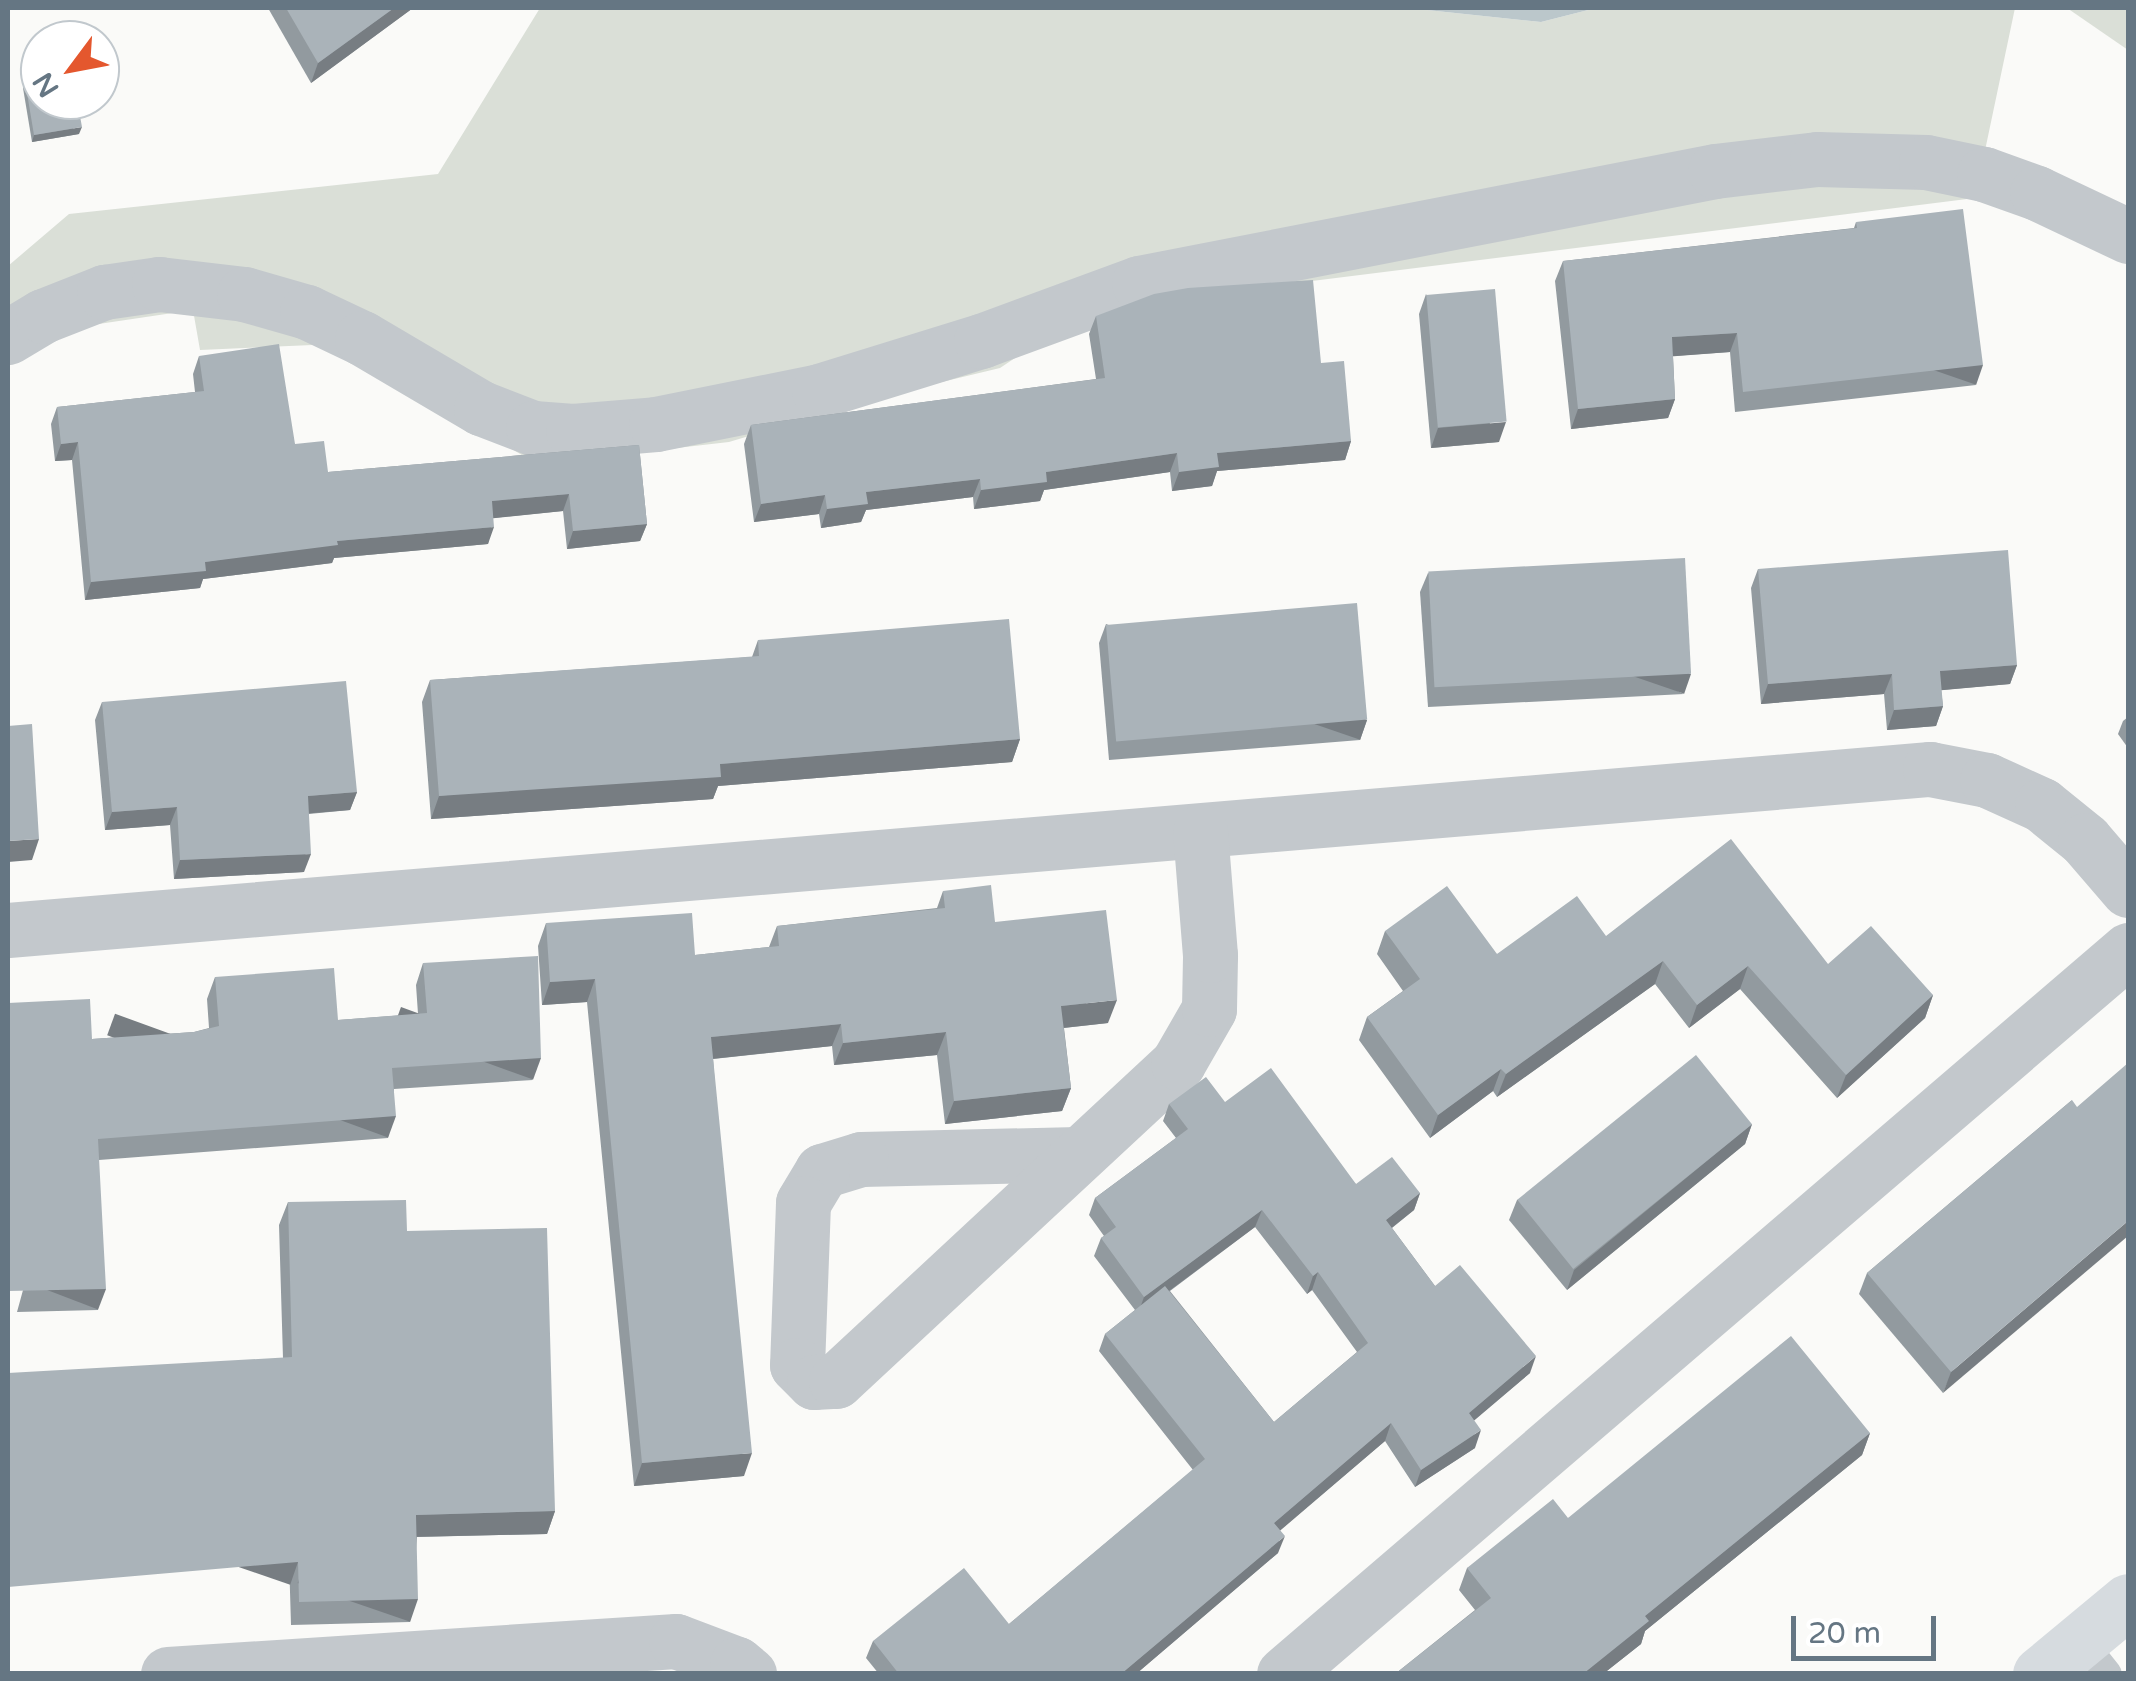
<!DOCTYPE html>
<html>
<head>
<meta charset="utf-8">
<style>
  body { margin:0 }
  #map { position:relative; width:2136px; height:1681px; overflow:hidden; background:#fafaf8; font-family:"Varela Round",sans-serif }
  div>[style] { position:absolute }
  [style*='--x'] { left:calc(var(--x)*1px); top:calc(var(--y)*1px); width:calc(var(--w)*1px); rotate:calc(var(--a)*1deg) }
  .green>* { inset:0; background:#dadfd7 }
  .water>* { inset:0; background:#bbc7cb }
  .lane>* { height:28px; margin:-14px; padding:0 14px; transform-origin:14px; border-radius:14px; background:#c3c8cc }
  .street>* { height:55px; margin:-27.5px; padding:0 27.5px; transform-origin:27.5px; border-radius:27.5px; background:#c3c8cc }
  .secondary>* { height:55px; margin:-27.5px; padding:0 27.5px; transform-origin:27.5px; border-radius:27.5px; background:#d6dbdf }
  .wall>* { inset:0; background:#929a9f }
  .shaded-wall>* { inset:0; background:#777d82; transform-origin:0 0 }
  .building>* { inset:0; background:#aab3b9; transform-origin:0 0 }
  span { translate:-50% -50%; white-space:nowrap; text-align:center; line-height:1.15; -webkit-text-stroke:10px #fff; paint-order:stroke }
  .frame { position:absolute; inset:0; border:10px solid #657683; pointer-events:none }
  .north { position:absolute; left:20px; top:20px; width:100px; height:100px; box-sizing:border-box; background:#fff; border:2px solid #c1c8cd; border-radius:50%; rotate:238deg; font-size:28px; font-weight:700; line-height:40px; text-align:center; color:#657683 }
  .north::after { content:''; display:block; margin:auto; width:35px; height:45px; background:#e4572e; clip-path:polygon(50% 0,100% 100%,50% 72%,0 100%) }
  .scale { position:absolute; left:1791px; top:1616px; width:145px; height:45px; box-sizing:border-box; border:5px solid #657683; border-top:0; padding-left:12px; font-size:30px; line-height:35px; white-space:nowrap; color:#657683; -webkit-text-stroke:8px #fff; paint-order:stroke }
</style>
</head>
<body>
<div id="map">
  <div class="green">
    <i style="clip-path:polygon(540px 8px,1408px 8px,1541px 22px,1596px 8px,2015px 8px,1975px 198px,1089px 309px,1000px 368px,871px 399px,729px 442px,537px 464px,336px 344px,200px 350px,193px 310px,38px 333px,8px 312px,8px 266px,69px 214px,438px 174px)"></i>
    <i style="clip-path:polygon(2067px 8px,2128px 8px,2128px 50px)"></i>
  </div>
  <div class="water">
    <i style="clip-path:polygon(1408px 8px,1596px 8px,1541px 22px)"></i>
  </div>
  <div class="lane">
    <i style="--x:2081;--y:1640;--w:43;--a:51.5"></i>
  </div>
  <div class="street">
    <i style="--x:8;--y:337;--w:41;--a:-31"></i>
    <i style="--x:43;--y:316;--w:66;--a:-21.5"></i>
    <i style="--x:104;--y:292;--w:56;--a:-8.3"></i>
    <i style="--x:159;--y:284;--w:86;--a:6.7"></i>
    <i style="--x:244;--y:294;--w:66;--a:15.9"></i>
    <i style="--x:307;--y:312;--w:61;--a:25.3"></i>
    <i style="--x:362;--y:338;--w:138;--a:30.5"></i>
    <i style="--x:481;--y:408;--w:56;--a:21"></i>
    <i style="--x:533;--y:428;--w:40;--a:4.3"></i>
    <i style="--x:573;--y:431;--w:83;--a:-4.8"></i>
    <i style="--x:656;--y:424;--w:166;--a:-11.4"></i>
    <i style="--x:819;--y:391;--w:170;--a:-17.2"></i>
    <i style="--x:981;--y:341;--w:168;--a:-20.2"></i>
    <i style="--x:1139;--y:283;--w:587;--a:-11"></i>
    <i style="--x:1715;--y:171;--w:103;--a:-6.7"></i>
    <i style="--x:1817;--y:159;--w:109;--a:1.6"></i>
    <i style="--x:1926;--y:162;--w:59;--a:11.7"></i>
    <i style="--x:1984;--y:174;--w:56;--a:19.7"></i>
    <i style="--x:2037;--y:193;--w:101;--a:25.3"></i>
    <i style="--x:8;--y:930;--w:1929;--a:-4.79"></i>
    <i style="--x:1930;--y:769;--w:58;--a:10.9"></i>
    <i style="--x:1987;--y:780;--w:60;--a:24.4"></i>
    <i style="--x:2042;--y:805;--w:55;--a:39.1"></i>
    <i style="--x:2085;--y:840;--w:66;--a:49.3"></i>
    <i style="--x:1078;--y:1154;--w:217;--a:178.7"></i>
    <i style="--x:861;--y:1159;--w:41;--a:162.9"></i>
    <i style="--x:822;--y:1171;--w:37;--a:121"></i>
    <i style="--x:803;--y:1203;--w:162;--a:92.1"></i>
    <i style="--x:797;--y:1365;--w:24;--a:45"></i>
    <i style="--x:814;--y:1382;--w:22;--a:-3"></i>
    <i style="--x:836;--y:1381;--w:467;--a:-42.9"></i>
    <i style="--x:1178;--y:1063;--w:62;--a:-60.1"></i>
    <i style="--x:1209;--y:1009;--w:54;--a:-88.9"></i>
    <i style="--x:1210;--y:955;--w:124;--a:-94.6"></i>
    <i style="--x:168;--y:1674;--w:509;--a:-3.72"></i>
    <i style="--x:676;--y:1641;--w:65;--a:20.7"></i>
    <i style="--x:737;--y:1664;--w:16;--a:40"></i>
    <i style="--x:1284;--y:1674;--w:1112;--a:-40.62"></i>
  </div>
  <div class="secondary">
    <i style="--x:2040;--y:1674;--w:114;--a:-39.7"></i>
  </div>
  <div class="wall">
    <i style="clip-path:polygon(268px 8px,413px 8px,311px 83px)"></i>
    <i style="clip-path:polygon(25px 81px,79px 134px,32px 142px,23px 88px)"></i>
    <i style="clip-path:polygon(1856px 222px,1976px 385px,1735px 412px,1730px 352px,1673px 356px,1675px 399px,1668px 418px,1571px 429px,1555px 281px,1563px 261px,1854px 228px)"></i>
    <i style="clip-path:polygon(1426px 294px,1499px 442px,1431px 448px,1419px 314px)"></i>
    <i style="clip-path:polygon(1096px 316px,1321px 363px,1351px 441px,1345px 460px,1217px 471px,1212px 486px,1172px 491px,1170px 472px,1044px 490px,1040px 501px,974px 509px,973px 497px,866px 510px,861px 522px,821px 528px,819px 514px,754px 522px,744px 444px,751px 425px,1096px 379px,1089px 334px)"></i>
    <i style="clip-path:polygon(199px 356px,295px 444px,328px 472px,639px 445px,647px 524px,640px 541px,567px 549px,563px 511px,493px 518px,488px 544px,334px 558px,332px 563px,203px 579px,200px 588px,85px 600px,72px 460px,55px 461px,51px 424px,57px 407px,195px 392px,193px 374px)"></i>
    <i style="clip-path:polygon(1758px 569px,2017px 665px,2010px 684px,1941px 690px,1943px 706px,1936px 726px,1887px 730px,1884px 694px,1761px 704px,1751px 588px)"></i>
    <i style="clip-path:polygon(1428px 573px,1684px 694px,1428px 707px,1420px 592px)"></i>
    <i style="clip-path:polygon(1106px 624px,1367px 720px,1360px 740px,1109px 760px,1099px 643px)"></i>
    <i style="clip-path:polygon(758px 640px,1020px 739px,1012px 762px,718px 786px,713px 799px,431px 819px,422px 702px,430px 680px,752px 657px)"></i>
    <i style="clip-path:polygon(102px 702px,357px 792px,350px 810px,309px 814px,304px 872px,174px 879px,170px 825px,105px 830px,95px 720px)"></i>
    <i style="clip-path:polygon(2128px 717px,2128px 748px,2118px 734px,2123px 721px)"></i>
    <i style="clip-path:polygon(943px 891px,995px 922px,1108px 1023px,1064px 1028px,1071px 1088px,1062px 1111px,945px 1124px,937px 1055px,834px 1065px,832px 1046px,713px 1059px,744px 1476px,634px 1486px,587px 1002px,542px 1005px,538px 946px,546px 923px,695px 955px,769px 947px,777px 926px,937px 908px)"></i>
    <i style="clip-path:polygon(1385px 931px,1497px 954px,1606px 936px,1828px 964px,1933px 995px,1925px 1018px,1837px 1098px,1740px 989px,1689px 1028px,1655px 984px,1497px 1097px,1493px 1091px,1430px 1138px,1359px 1040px,1367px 1017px,1403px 991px,1377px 954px)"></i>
    <i style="clip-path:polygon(423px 963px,533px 1080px,394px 1089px,388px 1138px,99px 1160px,98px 1310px,17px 1312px,92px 1039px,194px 1032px,209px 1028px,207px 999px,215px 977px,338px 1020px,418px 1014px,416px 985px)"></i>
    <i style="clip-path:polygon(2072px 1100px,1943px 1393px,1859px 1294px,1867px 1273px)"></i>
    <i style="clip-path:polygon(evenodd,1225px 1102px,1356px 1184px,1420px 1193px,1414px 1210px,1392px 1228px,1435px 1286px,1530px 1373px,1474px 1420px,1475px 1448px,1415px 1487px,1385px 1441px,1280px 1530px,1278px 1553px,1136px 1674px,879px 1674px,866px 1658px,873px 1641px,1009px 1624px,1193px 1470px,1099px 1351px,1105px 1334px,1135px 1310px,1094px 1256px,1101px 1238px,1104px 1236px,1089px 1215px,1095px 1198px,1176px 1138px,1163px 1121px,1169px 1104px,1225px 1102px,1255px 1227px,1307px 1294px,1312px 1290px,1357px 1352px,1274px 1422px,1170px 1291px,1255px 1227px)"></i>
    <i style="clip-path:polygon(1752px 1124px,1745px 1144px,1567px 1290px,1509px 1220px,1517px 1200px)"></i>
    <i style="clip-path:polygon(288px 1202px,407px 1231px,555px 1511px,547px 1534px,417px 1537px,410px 1622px,291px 1625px,279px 1225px)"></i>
    <i style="clip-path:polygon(1870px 1433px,1862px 1455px,1645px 1631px,1641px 1644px,1603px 1674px,1395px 1674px,1475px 1610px,1459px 1590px,1467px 1568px,1568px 1518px)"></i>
  </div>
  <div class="shaded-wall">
    <i style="clip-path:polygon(394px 8px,413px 8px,311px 83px,318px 63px)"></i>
    <i style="clip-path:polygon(82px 127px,79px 134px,32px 142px,34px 135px)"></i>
    <i style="clip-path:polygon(1737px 333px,1730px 352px,1664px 357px,1672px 337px)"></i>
    <i style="left:1983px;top:365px;width:21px;height:242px;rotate:109deg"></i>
    <i style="clip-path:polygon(1675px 399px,1668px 418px,1571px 429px,1578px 409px)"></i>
    <i style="clip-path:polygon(1506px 422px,1499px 442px,1431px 448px,1438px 428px)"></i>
    <i style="clip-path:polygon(1351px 441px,1345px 460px,1217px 471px,1212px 486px,1172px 491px,1179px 472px,1217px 453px)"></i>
    <i style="clip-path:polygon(78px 442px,72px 460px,55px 461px,61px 444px)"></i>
    <i style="clip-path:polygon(1177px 453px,1170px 472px,1044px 490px,1040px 501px,974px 509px,981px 490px,1046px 472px)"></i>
    <i style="clip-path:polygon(980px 479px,973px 497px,866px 510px,861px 522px,821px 528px,827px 509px,866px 492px)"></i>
    <i style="clip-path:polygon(569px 494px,563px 511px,486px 519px,492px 501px)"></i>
    <i style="clip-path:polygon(825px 495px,819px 514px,754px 522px,761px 504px)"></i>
    <i style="clip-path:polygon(647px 524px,640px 541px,567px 549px,573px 531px)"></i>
    <i style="clip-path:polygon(494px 527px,488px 544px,334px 558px,332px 563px,203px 579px,200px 588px,85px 600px,91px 582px,205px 562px,337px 541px)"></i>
    <i style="clip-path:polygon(2017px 665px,2010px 684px,1933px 691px,1940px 671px)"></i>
    <i style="left:1691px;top:674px;width:21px;height:256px;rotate:109deg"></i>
    <i style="clip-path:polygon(1892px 674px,1884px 694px,1761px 704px,1768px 684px)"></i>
    <i style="clip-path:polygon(1943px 706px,1936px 726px,1887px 730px,1894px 710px)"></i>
    <i style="left:1367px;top:720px;width:21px;height:252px;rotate:109deg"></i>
    <i style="clip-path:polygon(1020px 739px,1012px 762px,718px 786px,713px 799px,431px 819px,439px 796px,720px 764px)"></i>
    <i style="clip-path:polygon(357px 792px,350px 810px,301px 814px,308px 796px)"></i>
    <i style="clip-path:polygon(177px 807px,170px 825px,105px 830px,112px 812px)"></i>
    <i style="clip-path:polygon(39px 839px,32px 860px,8px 862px,8px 841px)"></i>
    <i style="clip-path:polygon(311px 854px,304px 872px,174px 879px,180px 860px)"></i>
    <i style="clip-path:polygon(1663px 961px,1655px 984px,1497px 1097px,1506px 1074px)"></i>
    <i style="clip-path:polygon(1748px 966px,1740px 989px,1689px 1028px,1697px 1005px)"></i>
    <i style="clip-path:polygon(595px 979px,587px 1002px,542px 1005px,550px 982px)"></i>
    <i style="clip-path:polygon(1933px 995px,1925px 1018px,1837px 1098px,1846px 1075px)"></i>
    <i style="clip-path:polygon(1117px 1000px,1108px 1023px,1053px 1029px,1061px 1006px)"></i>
    <i style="clip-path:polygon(841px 1024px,832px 1046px,702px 1060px,711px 1037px)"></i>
    <i style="clip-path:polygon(946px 1032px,937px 1055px,834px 1065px,843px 1043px)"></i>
    <i style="left:541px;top:1058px;width:23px;height:149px;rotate:110deg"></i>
    <i style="clip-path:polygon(1501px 1069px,1493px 1091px,1430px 1138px,1438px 1115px)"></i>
    <i style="clip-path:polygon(1071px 1088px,1062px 1111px,945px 1124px,954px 1101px)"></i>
    <i style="left:396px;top:1116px;width:23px;height:299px;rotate:110deg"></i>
    <i style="clip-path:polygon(1752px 1124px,1745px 1144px,1567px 1290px,1574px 1270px)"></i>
    <i style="clip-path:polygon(1420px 1193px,1414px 1210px,1380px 1237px,1386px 1220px)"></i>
    <i style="clip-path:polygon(1262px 1210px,1255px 1227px,1138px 1314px,1144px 1297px)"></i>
    <i style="clip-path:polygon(2128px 1221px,2128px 1236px,1943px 1393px,1951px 1372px)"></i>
    <i style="clip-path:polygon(1318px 1272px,1312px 1290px,1307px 1294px,1313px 1276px)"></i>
    <i style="left:106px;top:1289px;width:22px;height:98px;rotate:111deg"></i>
    <i style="clip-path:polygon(1536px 1356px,1530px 1373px,1463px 1430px,1469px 1413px)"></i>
    <i style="clip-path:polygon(1391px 1423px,1385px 1441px,1268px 1541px,1274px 1523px)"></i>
    <i style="clip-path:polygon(1481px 1430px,1475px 1448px,1415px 1487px,1421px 1470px)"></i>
    <i style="clip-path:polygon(1870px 1433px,1862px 1455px,1645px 1631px,1641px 1644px,1603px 1674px,1583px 1674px,1645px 1616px)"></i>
    <i style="clip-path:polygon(752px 1453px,744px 1476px,634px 1486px,642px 1463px)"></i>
    <i style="clip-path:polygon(555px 1511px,547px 1534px,408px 1537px,416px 1515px)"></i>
    <i style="clip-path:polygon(1285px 1536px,1278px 1553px,1136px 1674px,1121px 1674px)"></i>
    <i style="left:298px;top:1562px;width:24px;height:291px;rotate:109deg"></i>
    <i style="left:418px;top:1599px;width:24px;height:119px;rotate:109deg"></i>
  </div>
  <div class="building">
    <i style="clip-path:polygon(286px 8px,394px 8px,318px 63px)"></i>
    <i style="clip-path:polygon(40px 79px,40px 100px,77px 100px,82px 127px,34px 135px,25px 81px)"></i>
    <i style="clip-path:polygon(1963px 209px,1983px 365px,1743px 392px,1737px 333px,1672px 337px,1675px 399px,1578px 409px,1563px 261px,1857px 228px,1856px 222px)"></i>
    <i style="clip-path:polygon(1313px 280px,1321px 363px,1344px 361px,1351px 441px,1217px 453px,1219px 467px,1179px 472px,1177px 453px,1046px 472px,1047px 482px,981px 490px,980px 479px,866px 492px,868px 504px,827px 509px,825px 495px,761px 504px,751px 425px,1105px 378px,1096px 316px,1154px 294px,1188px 288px)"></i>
    <i style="left:1495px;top:289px;width:133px;height:69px;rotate:85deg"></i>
    <i style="clip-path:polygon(279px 344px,295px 444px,324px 441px,328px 472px,639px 445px,647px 524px,573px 531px,569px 494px,492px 501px,494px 527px,337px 541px,338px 545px,205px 562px,206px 571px,91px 582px,78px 442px,61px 444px,57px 407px,204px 391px,199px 356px)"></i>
    <i style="clip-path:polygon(2008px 550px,2017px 665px,1940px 671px,1943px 706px,1894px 710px,1892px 674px,1768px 684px,1758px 569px)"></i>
    <i style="left:1685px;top:558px;width:116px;height:257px;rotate:87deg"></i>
    <i style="left:1357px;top:603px;width:117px;height:252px;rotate:85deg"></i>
    <i style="clip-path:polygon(1009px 619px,1020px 739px,720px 764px,721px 777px,439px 796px,430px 680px,759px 656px,758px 640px)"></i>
    <i style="clip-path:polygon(346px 681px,357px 792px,308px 796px,311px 854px,180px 860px,177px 807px,112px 812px,102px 702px)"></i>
    <i style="clip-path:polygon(32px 724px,39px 839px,8px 841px,8px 726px)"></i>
    <i style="clip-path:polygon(1731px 839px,1828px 964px,1871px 926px,1933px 995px,1846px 1075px,1748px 966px,1697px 1005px,1663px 961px,1506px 1074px,1501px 1069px,1438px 1115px,1367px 1017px,1420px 979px,1385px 931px,1447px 886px,1497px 954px,1577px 896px,1606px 936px)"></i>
    <i style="clip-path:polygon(991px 885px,995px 922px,1106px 910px,1117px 1000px,1061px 1006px,1071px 1088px,954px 1101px,946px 1032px,843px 1043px,841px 1024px,711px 1037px,752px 1453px,642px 1463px,595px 979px,550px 982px,546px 923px,692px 913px,695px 955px,779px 946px,777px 926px,945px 908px,943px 891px)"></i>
    <i style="clip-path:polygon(538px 956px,541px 1058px,392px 1068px,396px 1116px,98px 1139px,106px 1289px,8px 1291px,8px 1003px,90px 999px,92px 1039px,194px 1032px,219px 1026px,215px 977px,334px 968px,338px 1020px,427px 1013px,423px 963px)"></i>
    <i style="left:1696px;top:1055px;width:89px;height:230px;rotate:51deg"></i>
    <i style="clip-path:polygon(2128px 1063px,2128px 1221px,1951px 1372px,1867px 1273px,2072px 1100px,2077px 1107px)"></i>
    <i style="clip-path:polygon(1271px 1068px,1356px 1184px,1392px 1157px,1420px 1193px,1386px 1220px,1435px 1286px,1460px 1265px,1536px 1356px,1469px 1413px,1481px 1430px,1421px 1470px,1391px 1423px,1274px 1523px,1285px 1536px,1121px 1674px,899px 1674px,873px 1641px,964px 1568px,1009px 1624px,1205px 1459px,1105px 1334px,1165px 1286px,1274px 1422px,1368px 1343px,1318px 1272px,1313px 1276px,1262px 1210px,1144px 1297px,1101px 1238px,1116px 1227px,1095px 1198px,1188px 1129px,1169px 1104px,1206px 1077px,1225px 1102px)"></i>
    <i style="clip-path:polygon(406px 1200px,407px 1231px,547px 1228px,555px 1511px,416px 1515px,418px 1599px,299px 1602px,298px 1562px,8px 1587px,8px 1373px,292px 1357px,288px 1202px)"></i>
    <i style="clip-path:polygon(1791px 1336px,1870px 1433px,1645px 1616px,1649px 1621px,1583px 1674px,1395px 1674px,1491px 1598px,1467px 1568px,1553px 1499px,1568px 1518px)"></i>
  </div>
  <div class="frame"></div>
  <div class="north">N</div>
  <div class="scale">20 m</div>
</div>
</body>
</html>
